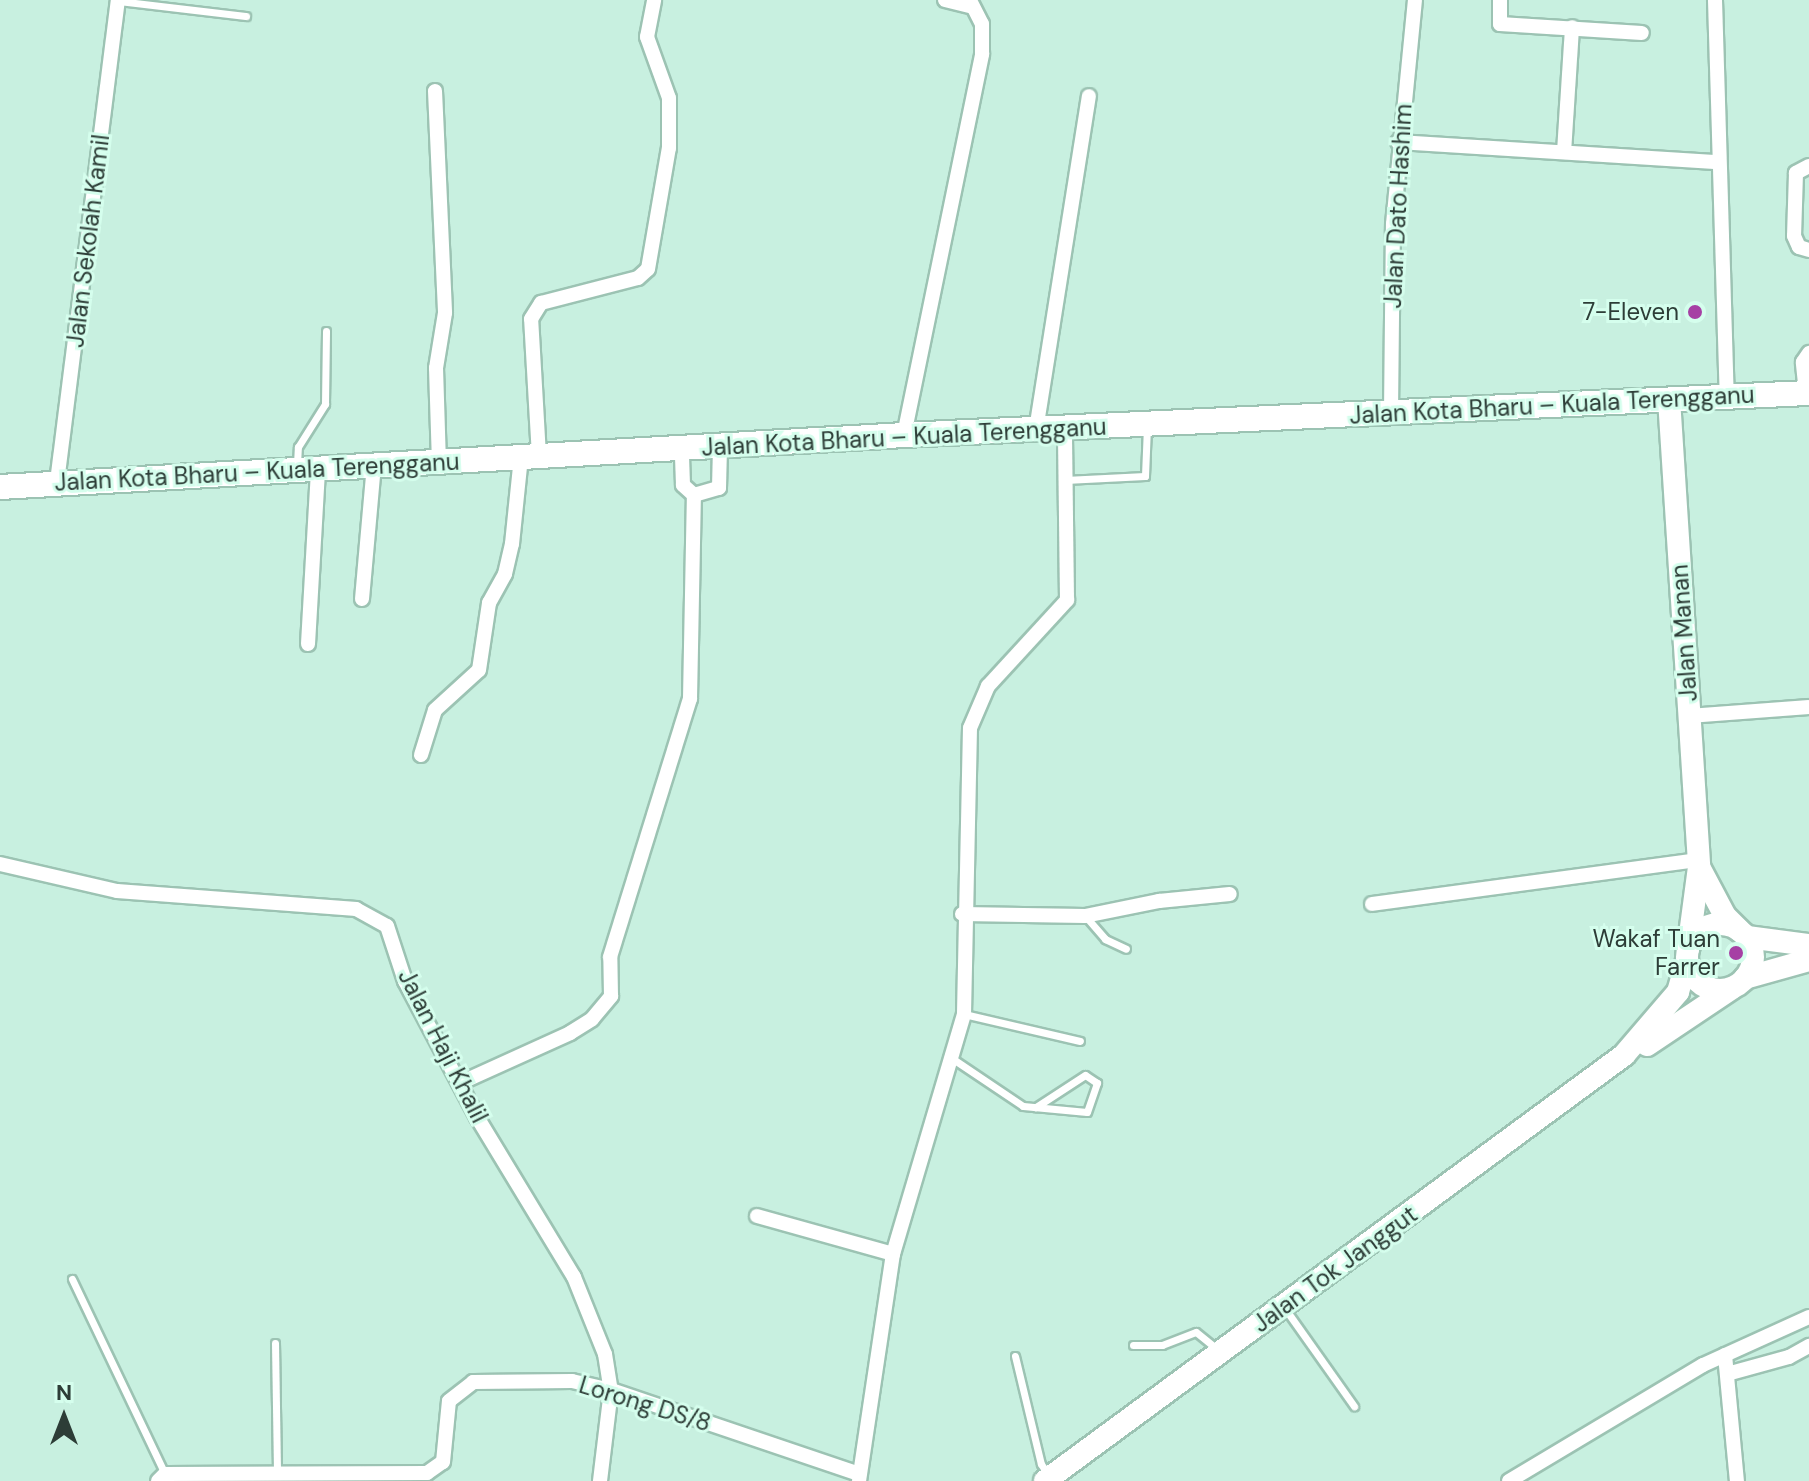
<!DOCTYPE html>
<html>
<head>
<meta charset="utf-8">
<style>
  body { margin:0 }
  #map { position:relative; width:1809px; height:1481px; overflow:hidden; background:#c8f0e0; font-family:"DM Sans",sans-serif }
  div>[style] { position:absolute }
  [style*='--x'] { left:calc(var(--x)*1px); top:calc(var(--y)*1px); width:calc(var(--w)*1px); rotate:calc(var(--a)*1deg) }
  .roads { filter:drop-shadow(2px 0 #9cc3b3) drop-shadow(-2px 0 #9cc3b3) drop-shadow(0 2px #9cc3b3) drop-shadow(0 -2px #9cc3b3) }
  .lane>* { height:7px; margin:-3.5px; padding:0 3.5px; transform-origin:3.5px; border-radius:3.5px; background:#fff }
  .street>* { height:14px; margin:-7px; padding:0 7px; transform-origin:7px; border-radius:7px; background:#fff }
  .secondary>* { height:22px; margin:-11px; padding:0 11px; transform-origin:11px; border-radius:11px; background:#fff }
  .secondary>.ring { margin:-11px; padding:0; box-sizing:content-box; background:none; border:22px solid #fff; border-radius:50% }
  .primary>* { height:24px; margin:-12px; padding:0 12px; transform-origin:12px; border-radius:12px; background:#fff }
  .dots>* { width:22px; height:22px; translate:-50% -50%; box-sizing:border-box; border:4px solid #d5feed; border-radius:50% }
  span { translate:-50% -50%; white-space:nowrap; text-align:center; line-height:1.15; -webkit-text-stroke:6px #d5feed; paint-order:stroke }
  .street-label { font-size:24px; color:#2d3d37 }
  .poi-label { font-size:24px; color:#2d3d37 }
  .right { translate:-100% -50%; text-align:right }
  .north { position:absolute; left:24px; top:1377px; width:80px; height:80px; -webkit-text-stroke:6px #d5feed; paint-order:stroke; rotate:0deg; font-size:22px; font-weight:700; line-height:32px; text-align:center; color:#2d3d37 }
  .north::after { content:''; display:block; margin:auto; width:28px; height:36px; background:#2d3d37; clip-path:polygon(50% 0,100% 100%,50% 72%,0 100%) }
</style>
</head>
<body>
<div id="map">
  <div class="roads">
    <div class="lane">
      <i style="--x:118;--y:1;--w:129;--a:6.7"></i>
      <i style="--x:297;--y:464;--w:17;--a:-87"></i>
      <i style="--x:298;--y:447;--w:51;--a:-57.9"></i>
      <i style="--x:325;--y:404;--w:73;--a:-89.2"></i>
      <i style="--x:1065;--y:480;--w:80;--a:-2.9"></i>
      <i style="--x:1145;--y:476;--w:50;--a:-87.7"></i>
      <i style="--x:1087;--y:918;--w:28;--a:49"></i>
      <i style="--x:1105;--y:939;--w:23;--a:25"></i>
      <i style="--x:964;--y:1014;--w:119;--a:13.1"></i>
      <i style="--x:953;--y:1059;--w:84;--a:33.9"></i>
      <i style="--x:1023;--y:1106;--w:64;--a:5.4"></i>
      <i style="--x:1087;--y:1112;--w:31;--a:-71"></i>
      <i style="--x:1097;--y:1083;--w:14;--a:-146"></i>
      <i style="--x:1085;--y:1075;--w:59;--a:146.9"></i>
      <i style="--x:72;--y:1279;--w:216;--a:64.5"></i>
      <i style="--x:1286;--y:1310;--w:118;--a:54.7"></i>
      <i style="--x:275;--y:1343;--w:131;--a:89.1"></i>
      <i style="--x:1133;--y:1345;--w:29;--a:0"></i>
      <i style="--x:1162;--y:1345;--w:36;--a:-21"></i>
      <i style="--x:1196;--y:1332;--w:27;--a:39"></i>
      <i style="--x:1015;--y:1356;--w:111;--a:76.5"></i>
      <i style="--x:1041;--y:1464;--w:14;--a:56"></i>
    </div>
    <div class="street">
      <i style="--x:945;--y:0;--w:25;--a:14"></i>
      <i style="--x:1500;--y:0;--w:24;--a:90"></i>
      <i style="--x:1500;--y:24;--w:142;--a:3.6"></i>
      <i style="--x:1715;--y:0;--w:397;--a:88.3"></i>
      <i style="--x:435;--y:91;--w:222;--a:87.4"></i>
      <i style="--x:445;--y:313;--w:56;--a:99.3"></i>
      <i style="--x:436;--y:368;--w:94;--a:88.2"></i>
      <i style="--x:1398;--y:142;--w:321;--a:3.6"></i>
      <i style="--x:1564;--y:152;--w:125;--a:-86.3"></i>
      <i style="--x:1809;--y:166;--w:15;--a:152"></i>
      <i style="--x:1796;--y:173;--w:63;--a:91.8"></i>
      <i style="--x:1794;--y:236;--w:12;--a:66"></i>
      <i style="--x:1799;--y:247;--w:10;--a:17"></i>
      <i style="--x:1806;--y:393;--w:31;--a:-96"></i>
      <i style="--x:1803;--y:362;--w:11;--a:-56"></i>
      <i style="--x:1391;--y:412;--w:188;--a:-89.4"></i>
      <i style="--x:1393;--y:224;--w:225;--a:-84.4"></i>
      <i style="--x:1036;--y:430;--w:338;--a:-81"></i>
      <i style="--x:904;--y:435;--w:389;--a:-78.4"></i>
      <i style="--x:982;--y:54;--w:30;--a:-90"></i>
      <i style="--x:982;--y:24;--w:27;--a:-117"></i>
      <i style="--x:539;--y:456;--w:137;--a:-93.3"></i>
      <i style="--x:531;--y:319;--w:19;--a:-58"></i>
      <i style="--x:541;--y:303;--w:100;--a:-14.5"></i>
      <i style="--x:638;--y:278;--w:13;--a:-42"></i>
      <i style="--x:648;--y:269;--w:123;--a:-80.2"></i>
      <i style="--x:669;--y:148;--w:50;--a:-90"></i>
      <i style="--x:669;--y:98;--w:65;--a:-109.8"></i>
      <i style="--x:647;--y:37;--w:38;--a:-79"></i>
      <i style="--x:57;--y:482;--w:486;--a:-82.8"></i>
      <i style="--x:694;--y:495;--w:26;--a:-16"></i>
      <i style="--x:719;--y:488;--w:42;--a:-88.6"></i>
      <i style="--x:362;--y:599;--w:135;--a:-84.9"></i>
      <i style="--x:308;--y:644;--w:176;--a:-86.7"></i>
      <i style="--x:1689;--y:716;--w:120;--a:-4.3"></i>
      <i style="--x:421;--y:755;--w:47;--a:-72.7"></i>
      <i style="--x:435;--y:710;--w:59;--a:-42.3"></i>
      <i style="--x:479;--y:670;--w:68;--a:-81.5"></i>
      <i style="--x:489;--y:603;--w:33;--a:-61"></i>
      <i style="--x:505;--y:574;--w:31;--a:-77"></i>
      <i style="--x:512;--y:544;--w:87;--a:-84.1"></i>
      <i style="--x:0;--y:864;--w:120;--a:13"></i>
      <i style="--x:117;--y:891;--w:240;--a:4.3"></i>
      <i style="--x:356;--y:909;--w:35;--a:29"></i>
      <i style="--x:387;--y:926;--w:58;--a:71.9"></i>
      <i style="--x:405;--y:981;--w:154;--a:62.1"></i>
      <i style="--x:477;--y:1117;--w:187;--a:58.8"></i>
      <i style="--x:574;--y:1277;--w:83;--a:68.1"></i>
      <i style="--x:605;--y:1354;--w:36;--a:81"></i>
      <i style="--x:611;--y:1390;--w:92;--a:96.9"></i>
      <i style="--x:1372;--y:904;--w:330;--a:-7.7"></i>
      <i style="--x:962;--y:914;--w:123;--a:0.9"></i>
      <i style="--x:1085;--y:916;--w:76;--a:-11.5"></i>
      <i style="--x:1159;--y:901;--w:71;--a:-5.6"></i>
      <i style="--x:460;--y:1083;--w:121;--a:-24.4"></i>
      <i style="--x:570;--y:1033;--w:26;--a:-32"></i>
      <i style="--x:592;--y:1019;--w:30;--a:-50"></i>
      <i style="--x:611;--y:996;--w:39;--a:-91"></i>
      <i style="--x:610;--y:957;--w:270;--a:-72.8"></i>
      <i style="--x:690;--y:699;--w:204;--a:-88.9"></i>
      <i style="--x:694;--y:495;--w:15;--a:-138"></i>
      <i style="--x:683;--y:485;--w:36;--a:-92"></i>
      <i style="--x:757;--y:1216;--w:141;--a:15.6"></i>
      <i style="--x:1725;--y:1355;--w:127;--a:84.6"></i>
      <i style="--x:1727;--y:1374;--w:64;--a:-15.3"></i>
      <i style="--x:1789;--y:1357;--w:23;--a:-29"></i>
      <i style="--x:158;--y:1481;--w:10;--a:-45"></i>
      <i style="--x:165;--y:1474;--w:262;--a:-0.2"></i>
      <i style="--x:427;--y:1473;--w:19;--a:-35"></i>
      <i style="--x:443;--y:1462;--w:61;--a:-84.4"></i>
      <i style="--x:449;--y:1401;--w:31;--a:-38"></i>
      <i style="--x:473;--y:1382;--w:99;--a:-0.6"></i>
      <i style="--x:572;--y:1381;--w:40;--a:13"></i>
      <i style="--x:611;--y:1390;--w:262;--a:18.7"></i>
      <i style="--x:859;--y:1481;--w:230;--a:-81.5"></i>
      <i style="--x:893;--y:1254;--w:250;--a:-73.5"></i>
      <i style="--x:964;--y:1014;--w:286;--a:-88.8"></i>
      <i style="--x:970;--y:728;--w:46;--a:-66.8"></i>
      <i style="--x:988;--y:686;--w:117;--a:-47.4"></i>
      <i style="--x:1067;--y:600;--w:172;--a:-90.7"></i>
      <i style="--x:1509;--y:1481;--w:226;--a:-30.9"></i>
      <i style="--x:1703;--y:1365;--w:116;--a:-24.4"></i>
    </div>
    <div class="secondary">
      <i style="--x:1669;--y:399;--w:469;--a:86.3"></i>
      <i style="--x:1699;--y:867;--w:83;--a:97.6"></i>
      <i style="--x:1699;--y:867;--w:55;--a:62"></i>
      <i style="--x:1725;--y:916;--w:20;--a:45"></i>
      <i class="ring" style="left:1687px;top:924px;width:44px;height:44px"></i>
      <i style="--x:1747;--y:937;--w:63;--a:7.4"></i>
      <i style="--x:1745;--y:978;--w:66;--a:-15.7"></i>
      <i style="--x:1647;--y:1045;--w:102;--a:-33.8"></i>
      <i style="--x:1045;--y:1481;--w:719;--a:-36.34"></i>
      <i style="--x:1624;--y:1055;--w:83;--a:-49.4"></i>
      <i style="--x:1678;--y:992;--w:33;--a:-74"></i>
    </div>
    <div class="primary">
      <i style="--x:0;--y:487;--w:905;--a:-3.29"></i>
      <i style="--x:904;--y:435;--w:906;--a:-2.66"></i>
    </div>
  </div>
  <div class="dots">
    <i style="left:1695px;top:312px;background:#a640a4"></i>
    <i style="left:1736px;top:953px;background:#a640a4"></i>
  </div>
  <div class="street-label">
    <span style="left:1398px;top:206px;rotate:-87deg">Jalan Dato Hashim</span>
    <span style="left:88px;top:241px;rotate:-83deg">Jalan Sekolah Kamil</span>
    <span style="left:1552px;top:405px;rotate:-3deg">Jalan Kota Bharu – Kuala Terengganu</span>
    <span style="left:904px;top:437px;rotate:-3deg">Jalan Kota Bharu – Kuala Terengganu</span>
    <span style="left:257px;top:472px;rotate:-3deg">Jalan Kota Bharu – Kuala Terengganu</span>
    <span style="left:1684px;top:633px;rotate:-94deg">Jalan Manan</span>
    <span style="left:443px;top:1046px;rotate:63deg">Jalan Haji Khalil</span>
    <span style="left:1335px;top:1269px;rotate:-36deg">Jalan Tok Janggut</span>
    <span style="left:645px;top:1404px;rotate:17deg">Lorong DS/8</span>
  </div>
  <div class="poi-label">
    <span class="right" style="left:1679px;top:312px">7-Eleven</span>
    <span class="right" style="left:1720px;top:953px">Wakaf Tuan<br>Farrer</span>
  </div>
  <div class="north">N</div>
</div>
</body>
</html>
